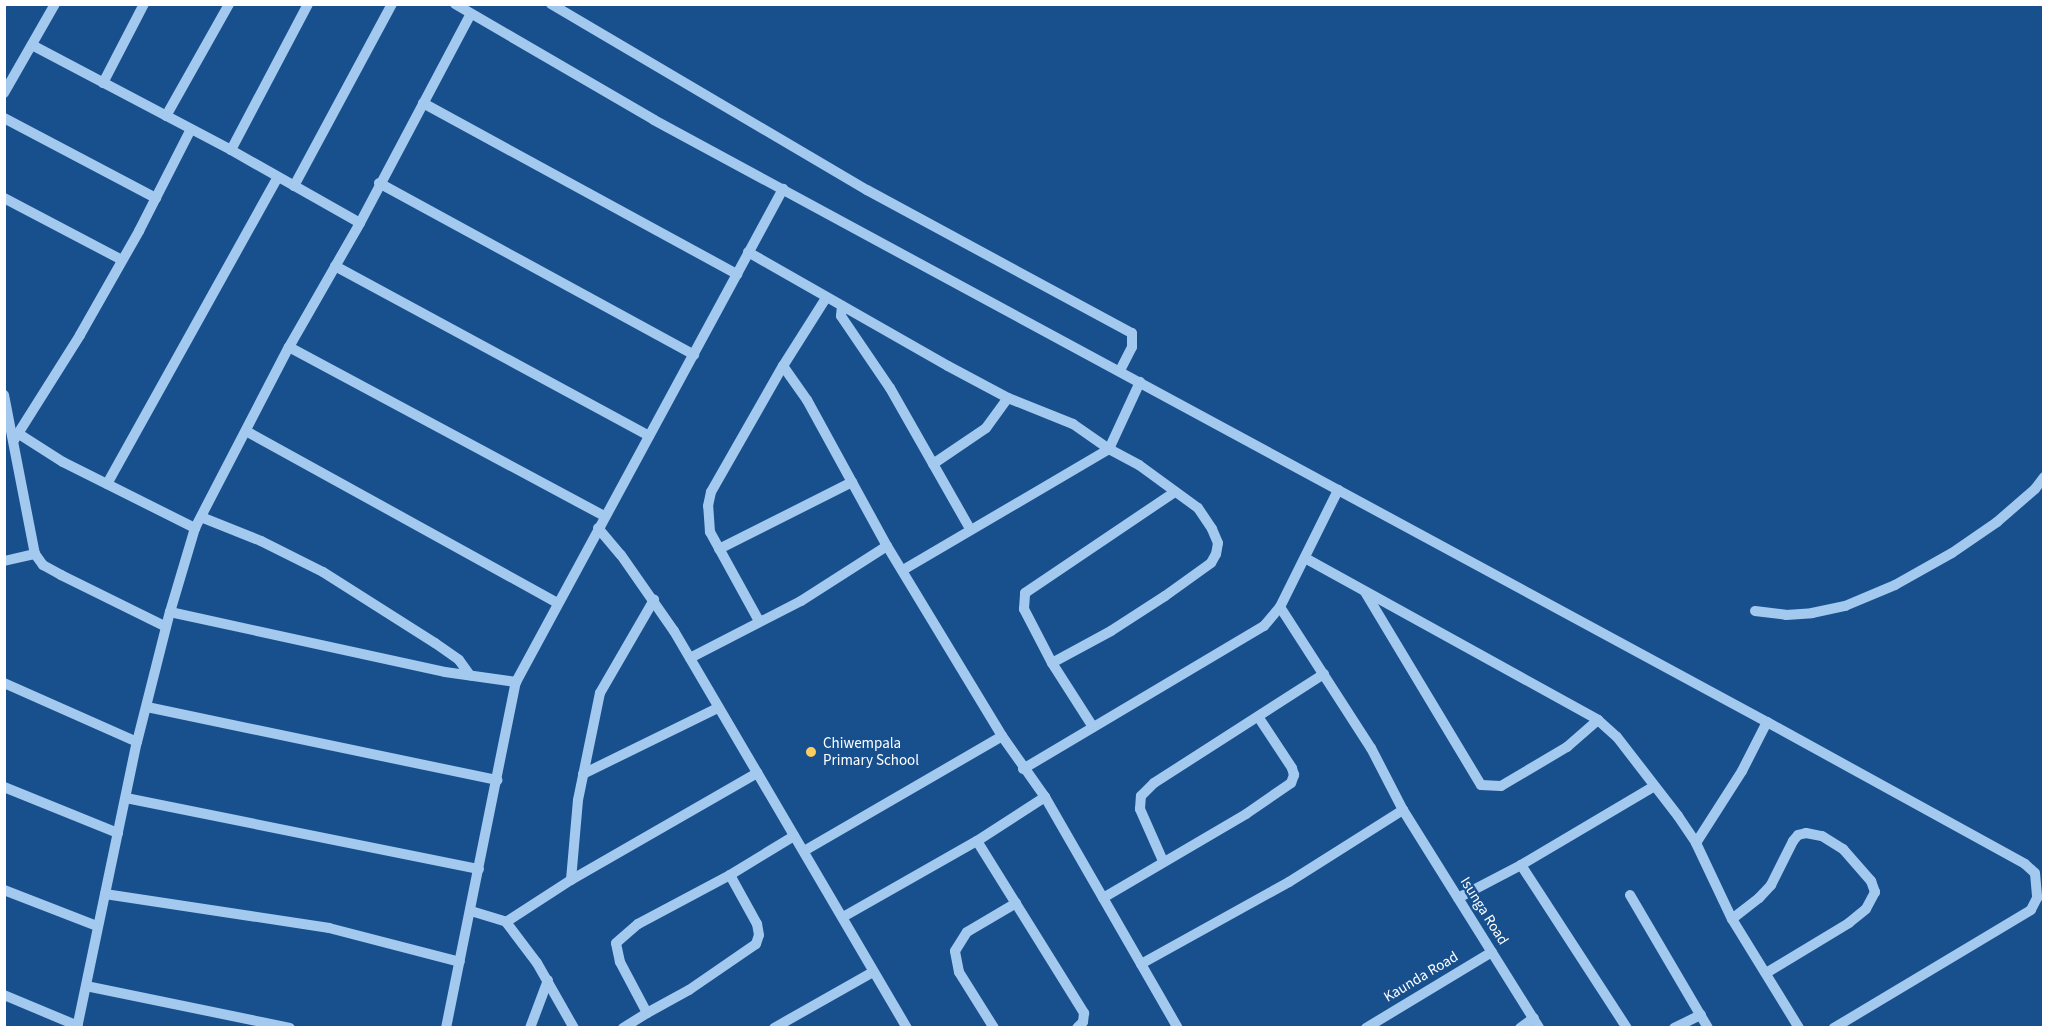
<!DOCTYPE html>
<html>
<head>
<meta charset="utf-8">
<style>
  body { margin:0 }
  #map { position:relative; width:2048px; height:1032px; overflow:hidden; background:#18508e; font-family:"Source Sans 3",sans-serif }
  div>[style] { position:absolute }
  [style*='--x'] { left:calc(var(--x)*1px); top:calc(var(--y)*1px); width:calc(var(--w)*1px); rotate:calc(var(--a)*1deg) }
  .minor>* { height:10px; margin:-5px; padding:0 5px; transform-origin:5px; border-radius:5px; background:#a4c9ef }
  .dots>* { width:16px; height:16px; translate:-50% -50%; box-sizing:border-box; border:3px solid #18508e; border-radius:50% }
  span { translate:-50% -50%; white-space:nowrap; text-align:center; line-height:1.15; -webkit-text-stroke:4.5px #18508e; paint-order:stroke }
  .poi-label { font-size:15px; color:#fff }
  .left { translate:0 -50%; text-align:left }
  .street-label { font-size:15px; color:#fff }
  .frame { position:absolute; inset:0; border:6px solid #fff; pointer-events:none }
</style>
</head>
<body>
<div id="map">
  <div class="minor">
    <i style="--x:455;--y:4;--w:230;--a:30.2"></i>
    <i style="--x:654;--y:120;--w:1265;--a:28.41"></i>
    <i style="--x:1767;--y:722;--w:294;--a:28.8"></i>
    <i style="--x:2025;--y:864;--w:13;--a:42"></i>
    <i style="--x:2035;--y:873;--w:25;--a:85"></i>
    <i style="--x:2037;--y:898;--w:13;--a:117"></i>
    <i style="--x:2031;--y:910;--w:230;--a:149.1"></i>
    <i style="--x:551;--y:4;--w:367;--a:30.5"></i>
    <i style="--x:867;--y:190;--w:301;--a:28.4"></i>
    <i style="--x:1132;--y:333;--w:14;--a:90"></i>
    <i style="--x:1132;--y:347;--w:27;--a:117"></i>
    <i style="--x:32;--y:45;--w:225;--a:27.8"></i>
    <i style="--x:231;--y:150;--w:148;--a:29.5"></i>
    <i style="--x:103;--y:83;--w:89;--a:-62.6"></i>
    <i style="--x:4;--y:93;--w:103;--a:-60.2"></i>
    <i style="--x:423;--y:103;--w:358;--a:28.6"></i>
    <i style="--x:166;--y:116;--w:129;--a:-60.6"></i>
    <i style="--x:4;--y:118;--w:172;--a:27.8"></i>
    <i style="--x:231;--y:150;--w:165;--a:-62.2"></i>
    <i style="--x:379;--y:183;--w:359;--a:28.6"></i>
    <i style="--x:294;--y:186;--w:207;--a:-61.7"></i>
    <i style="--x:4;--y:198;--w:133;--a:27.7"></i>
    <i style="--x:748;--y:252;--w:230;--a:29.7"></i>
    <i style="--x:948;--y:366;--w:68;--a:28.1"></i>
    <i style="--x:1008;--y:398;--w:70;--a:21.8"></i>
    <i style="--x:1073;--y:424;--w:44;--a:34.8"></i>
    <i style="--x:1109;--y:449;--w:74;--a:-65.2"></i>
    <i style="--x:335;--y:266;--w:357;--a:28.4"></i>
    <i style="--x:842;--y:306;--w:10;--a:96"></i>
    <i style="--x:841;--y:316;--w:87;--a:55.8"></i>
    <i style="--x:890;--y:388;--w:162;--a:60.4"></i>
    <i style="--x:289;--y:347;--w:357;--a:28.2"></i>
    <i style="--x:783;--y:366;--w:42;--a:54.8"></i>
    <i style="--x:807;--y:400;--w:166;--a:61.3"></i>
    <i style="--x:887;--y:546;--w:222;--a:58.8"></i>
    <i style="--x:1002;--y:736;--w:75;--a:54.8"></i>
    <i style="--x:1045;--y:797;--w:267;--a:60.1"></i>
    <i style="--x:4;--y:395;--w:162;--a:79"></i>
    <i style="--x:35;--y:554;--w:14;--a:54"></i>
    <i style="--x:43;--y:565;--w:21;--a:29"></i>
    <i style="--x:61;--y:575;--w:117;--a:26.3"></i>
    <i style="--x:246;--y:431;--w:355;--a:28.9"></i>
    <i style="--x:19;--y:434;--w:52;--a:32.5"></i>
    <i style="--x:63;--y:462;--w:148;--a:26.6"></i>
    <i style="--x:14;--y:440;--w:124;--a:-57.8"></i>
    <i style="--x:80;--y:335;--w:120;--a:-60.4"></i>
    <i style="--x:139;--y:231;--w:112;--a:-63"></i>
    <i style="--x:933;--y:464;--w:64;--a:-34.2"></i>
    <i style="--x:986;--y:428;--w:37;--a:-54"></i>
    <i style="--x:107;--y:484;--w:351;--a:-60.9"></i>
    <i style="--x:201;--y:517;--w:65;--a:21.8"></i>
    <i style="--x:261;--y:541;--w:69;--a:26.6"></i>
    <i style="--x:323;--y:572;--w:133;--a:32.4"></i>
    <i style="--x:435;--y:643;--w:29;--a:35"></i>
    <i style="--x:459;--y:660;--w:19;--a:54"></i>
    <i style="--x:598;--y:528;--w:35;--a:50"></i>
    <i style="--x:621;--y:555;--w:93;--a:55.1"></i>
    <i style="--x:674;--y:631;--w:460;--a:59.6"></i>
    <i style="--x:719;--y:549;--w:149;--a:-26.7"></i>
    <i style="--x:1305;--y:558;--w:335;--a:28.9"></i>
    <i style="--x:1598;--y:720;--w:25;--a:42"></i>
    <i style="--x:1617;--y:737;--w:100;--a:52.3"></i>
    <i style="--x:1678;--y:816;--w:32;--a:56"></i>
    <i style="--x:1696;--y:843;--w:84;--a:64.7"></i>
    <i style="--x:1732;--y:919;--w:128;--a:58.4"></i>
    <i style="--x:4;--y:561;--w:32;--a:-13"></i>
    <i style="--x:903;--y:570;--w:239;--a:-30.4"></i>
    <i style="--x:1109;--y:449;--w:34;--a:28"></i>
    <i style="--x:1139;--y:465;--w:73;--a:36.1"></i>
    <i style="--x:1198;--y:508;--w:25;--a:56"></i>
    <i style="--x:1212;--y:529;--w:15;--a:67"></i>
    <i style="--x:1218;--y:543;--w:11;--a:100"></i>
    <i style="--x:1216;--y:554;--w:10;--a:119"></i>
    <i style="--x:1211;--y:563;--w:57;--a:144.3"></i>
    <i style="--x:1165;--y:596;--w:64;--a:147.1"></i>
    <i style="--x:1111;--y:631;--w:67;--a:151.5"></i>
    <i style="--x:1365;--y:592;--w:225;--a:59"></i>
    <i style="--x:1481;--y:785;--w:20;--a:3"></i>
    <i style="--x:1501;--y:786;--w:77;--a:-30.6"></i>
    <i style="--x:1567;--y:747;--w:41;--a:-41.1"></i>
    <i style="--x:1280;--y:607;--w:168;--a:57.2"></i>
    <i style="--x:1371;--y:748;--w:70;--a:62.7"></i>
    <i style="--x:1403;--y:810;--w:257;--a:58"></i>
    <i style="--x:1755;--y:611;--w:31;--a:7"></i>
    <i style="--x:1786;--y:615;--w:26;--a:-4"></i>
    <i style="--x:1812;--y:613;--w:34;--a:-12"></i>
    <i style="--x:1845;--y:606;--w:54;--a:-22.8"></i>
    <i style="--x:1895;--y:585;--w:65;--a:-29.3"></i>
    <i style="--x:1952;--y:553;--w:55;--a:-34.6"></i>
    <i style="--x:1997;--y:522;--w:50;--a:-41"></i>
    <i style="--x:2035;--y:489;--w:15;--a:-53"></i>
    <i style="--x:170;--y:612;--w:281;--a:12.3"></i>
    <i style="--x:445;--y:672;--w:72;--a:8"></i>
    <i style="--x:759;--y:621;--w:102;--a:-118.8"></i>
    <i style="--x:710;--y:532;--w:26;--a:-94"></i>
    <i style="--x:708;--y:506;--w:14;--a:-78"></i>
    <i style="--x:711;--y:492;--w:145;--a:-60.3"></i>
    <i style="--x:783;--y:366;--w:80;--a:-57.7"></i>
    <i style="--x:690;--y:658;--w:125;--a:-27.2"></i>
    <i style="--x:801;--y:601;--w:102;--a:-32.6"></i>
    <i style="--x:4;--y:683;--w:145;--a:23.9"></i>
    <i style="--x:147;--y:707;--w:358;--a:11.8"></i>
    <i style="--x:1093;--y:727;--w:76;--a:-122.6"></i>
    <i style="--x:1052;--y:663;--w:61;--a:-117.4"></i>
    <i style="--x:1024;--y:609;--w:16;--a:-86"></i>
    <i style="--x:1025;--y:593;--w:181;--a:-34"></i>
    <i style="--x:1023;--y:769;--w:280;--a:-30.7"></i>
    <i style="--x:1264;--y:626;--w:25;--a:-50"></i>
    <i style="--x:1280;--y:607;--w:131;--a:-63.6"></i>
    <i style="--x:583;--y:774;--w:150;--a:-26.1"></i>
    <i style="--x:4;--y:787;--w:123;--a:22"></i>
    <i style="--x:126;--y:798;--w:360;--a:11.4"></i>
    <i style="--x:977;--y:841;--w:203;--a:58.1"></i>
    <i style="--x:1084;--y:1013;--w:9;--a:96"></i>
    <i style="--x:1083;--y:1022;--w:8;--a:135"></i>
    <i style="--x:1696;--y:843;--w:85;--a:-57.4"></i>
    <i style="--x:1742;--y:771;--w:55;--a:-63"></i>
    <i style="--x:804;--y:851;--w:229;--a:-30.1"></i>
    <i style="--x:1163;--y:861;--w:57;--a:-113.9"></i>
    <i style="--x:1140;--y:809;--w:13;--a:-86"></i>
    <i style="--x:1141;--y:796;--w:18;--a:-45"></i>
    <i style="--x:1154;--y:783;--w:202;--a:-32.7"></i>
    <i style="--x:1521;--y:865;--w:194;--a:57"></i>
    <i style="--x:571;--y:880;--w:215;--a:-29.9"></i>
    <i style="--x:4;--y:890;--w:100;--a:21.2"></i>
    <i style="--x:105;--y:894;--w:227;--a:8.6"></i>
    <i style="--x:329;--y:928;--w:135;--a:14.5"></i>
    <i style="--x:1630;--y:895;--w:154;--a:59.6"></i>
    <i style="--x:1103;--y:898;--w:166;--a:-30.4"></i>
    <i style="--x:1246;--y:814;--w:55;--a:-34.6"></i>
    <i style="--x:1291;--y:783;--w:9;--a:-69"></i>
    <i style="--x:1294;--y:775;--w:7;--a:-106"></i>
    <i style="--x:1292;--y:768;--w:60;--a:-123.4"></i>
    <i style="--x:1458;--y:898;--w:71;--a:-27.6"></i>
    <i style="--x:1521;--y:865;--w:153;--a:-30.6"></i>
    <i style="--x:471;--y:911;--w:37;--a:17"></i>
    <i style="--x:506;--y:922;--w:77;--a:-32.9"></i>
    <i style="--x:571;--y:880;--w:80;--a:-85"></i>
    <i style="--x:578;--y:800;--w:109;--a:-78.4"></i>
    <i style="--x:600;--y:693;--w:108;--a:-59.9"></i>
    <i style="--x:843;--y:917;--w:154;--a:-29.6"></i>
    <i style="--x:977;--y:841;--w:81;--a:-32.9"></i>
    <i style="--x:1732;--y:919;--w:34;--a:-38"></i>
    <i style="--x:1759;--y:898;--w:18;--a:-47"></i>
    <i style="--x:1771;--y:885;--w:49;--a:-63.4"></i>
    <i style="--x:1793;--y:841;--w:8;--a:-50"></i>
    <i style="--x:1798;--y:835;--w:8;--a:-14"></i>
    <i style="--x:1806;--y:833;--w:16;--a:11"></i>
    <i style="--x:1822;--y:836;--w:25;--a:32"></i>
    <i style="--x:1843;--y:849;--w:43;--a:48.8"></i>
    <i style="--x:1871;--y:881;--w:12;--a:70"></i>
    <i style="--x:1875;--y:892;--w:19;--a:118"></i>
    <i style="--x:1866;--y:909;--w:22;--a:141"></i>
    <i style="--x:1849;--y:923;--w:97;--a:148.9"></i>
    <i style="--x:506;--y:922;--w:51;--a:52.9"></i>
    <i style="--x:537;--y:963;--w:75;--a:60.4"></i>
    <i style="--x:1141;--y:964;--w:169;--a:-29"></i>
    <i style="--x:1289;--y:882;--w:135;--a:-32.3"></i>
    <i style="--x:86;--y:986;--w:208;--a:11.6"></i>
    <i style="--x:4;--y:995;--w:80;--a:22.7"></i>
    <i style="--x:647;--y:1013;--w:48;--a:-28.7"></i>
    <i style="--x:689;--y:990;--w:81;--a:-34.5"></i>
    <i style="--x:756;--y:944;--w:9;--a:-72"></i>
    <i style="--x:759;--y:935;--w:11;--a:-100"></i>
    <i style="--x:757;--y:924;--w:56;--a:-118.9"></i>
    <i style="--x:77;--y:1028;--w:292;--a:-78.2"></i>
    <i style="--x:137;--y:742;--w:134;--a:-75.8"></i>
    <i style="--x:170;--y:612;--w:88;--a:-73.4"></i>
    <i style="--x:195;--y:528;--w:204;--a:-62.6"></i>
    <i style="--x:289;--y:347;--w:143;--a:-60.2"></i>
    <i style="--x:360;--y:223;--w:235;--a:-62.1"></i>
    <i style="--x:446;--y:1028;--w:353;--a:-78.6"></i>
    <i style="--x:516;--y:682;--w:561;--a:-61.56"></i>
    <i style="--x:530;--y:1028;--w:51;--a:-69.4"></i>
    <i style="--x:623;--y:1028;--w:28;--a:-32"></i>
    <i style="--x:647;--y:1013;--w:58;--a:-117.9"></i>
    <i style="--x:620;--y:962;--w:19;--a:-102"></i>
    <i style="--x:616;--y:943;--w:29;--a:-41"></i>
    <i style="--x:638;--y:924;--w:104;--a:-28"></i>
    <i style="--x:730;--y:875;--w:75;--a:-31.4"></i>
    <i style="--x:774;--y:1028;--w:114;--a:-29.5"></i>
    <i style="--x:994;--y:1028;--w:66;--a:-122"></i>
    <i style="--x:959;--y:972;--w:21;--a:-101"></i>
    <i style="--x:955;--y:951;--w:22;--a:-58"></i>
    <i style="--x:967;--y:932;--w:57;--a:-30.6"></i>
    <i style="--x:1366;--y:1028;--w:147;--a:-31.1"></i>
    <i style="--x:1520;--y:1028;--w:17;--a:-36"></i>
    <i style="--x:1674;--y:1028;--w:30;--a:-26"></i>
  </div>
  <div class="dots">
    <i style="left:811px;top:752px;background:#ffcc62"></i>
  </div>
  <div class="poi-label">
    <span class="left" style="left:823px;top:752px">Chiwempala<br>Primary School</span>
  </div>
  <div class="street-label">
    <span style="left:1484px;top:911px;rotate:58deg">Isunga Road</span>
    <span style="left:1421px;top:977px;rotate:-31deg">Kaunda Road</span>
  </div>
  <div class="frame"></div>
</div>
</body>
</html>
